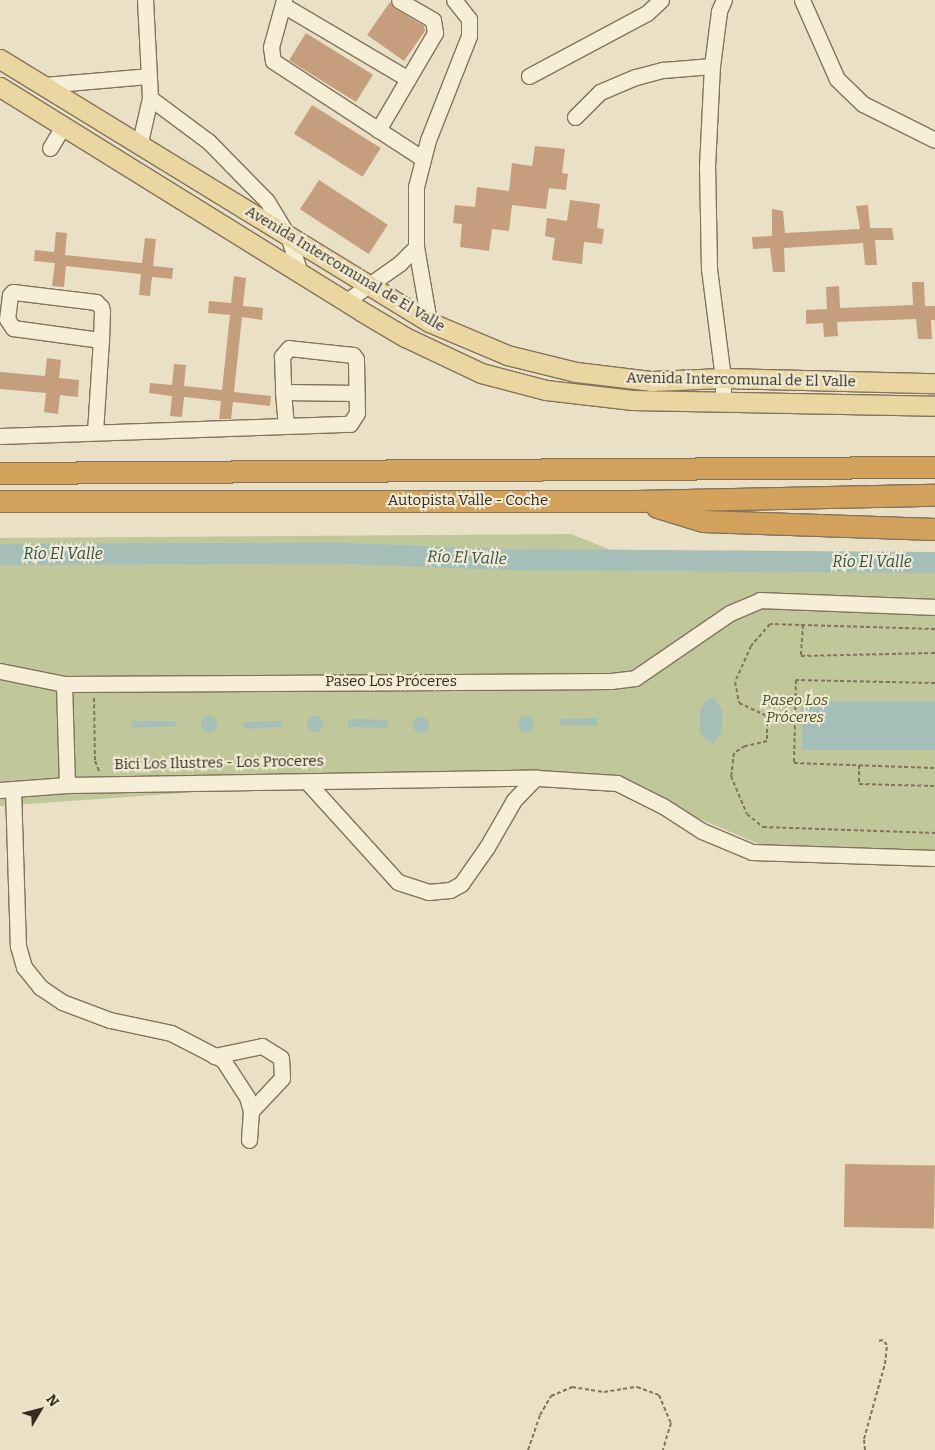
<!DOCTYPE html>
<html>
<head>
<meta charset="utf-8">
<style>
  body { margin:0 }
  #map { position:relative; width:935px; height:1450px; overflow:hidden; background:#eae0c5; font-family:Bitter,serif }
  div>[style] { position:absolute }
  [style*='--x'] { left:calc(var(--x)*1px); top:calc(var(--y)*1px); width:calc(var(--w)*1px); rotate:calc(var(--a)*1deg) }
  .green>* { inset:0; background:#c0c79a }
  .water>* { inset:0; background:#a6beb8; transform-origin:0 0 }
  .round { border-radius:50% }
  .river>* { height:21px; margin:-10.5px; padding:0 10.5px; transform-origin:10.5px; border-radius:10.5px; background:#a6beb8 }
  .building>* { inset:0; background:#c59e7e; transform-origin:0 0 }
  .path>* { height:2px; margin-top:-1px; transform-origin:0; background:repeating-linear-gradient(90deg,#84735c 0 4px,transparent 0 6.5px) }
  .roads { filter:drop-shadow(1px 0 #84735c) drop-shadow(-1px 0 #84735c) drop-shadow(0 1px #84735c) drop-shadow(0 -1px #84735c) }
  .minor>* { height:15px; margin:-7.5px; padding:0 7.5px; transform-origin:7.5px; border-radius:7.5px; background:#f6eed7 }
  .major>* { height:19px; margin:-9.5px; padding:0 9.5px; transform-origin:9.5px; border-radius:9.5px; background:#ead6a0 }
  .highway>* { height:21px; margin:-10.5px; padding:0 10.5px; transform-origin:10.5px; border-radius:10.5px; background:#d3a35d }
  span { translate:-50% -50%; white-space:nowrap; text-align:center; line-height:1.15; -webkit-text-stroke:4px #f2ebd4; paint-order:stroke }
  .street-label { font-size:15px; color:#352a1f }
  .park-label { font-size:15px; color:#445027; font-style:italic }
  .water-label { font-size:16px; color:#305352; font-style:italic }
  .north { position:absolute; left:15px; top:1385px; width:50px; height:50px; -webkit-text-stroke:4px #f2ebd4; paint-order:stroke; rotate:53deg; font-size:14px; font-weight:700; line-height:20px; text-align:center; color:#352a1f }
  .north::after { content:''; display:block; margin:auto; width:18px; height:22px; background:#352a1f; clip-path:polygon(50% 0,100% 100%,50% 72%,0 100%) }
</style>
</head>
<body>
<div id="map">
  <div class="green">
    <i style="clip-path:polygon(571px 534px,656px 568px,935px 571px,935px 859px,780px 853px,627px 788px,535px 778px,309px 784px,0 806px,0 538px)"></i>
  </div>
  <div class="water">
    <i style="clip-path:polygon(709px 698px,714px 698px,722px 709px,722px 733px,712px 744px,700px 733px,700px 709px)"></i>
    <i style="left:802px;top:701px;width:133px;height:49px"></i>
    <i class="round" style="left:201px;top:716px;width:16px;height:16px"></i>
    <i class="round" style="left:518px;top:716px;width:16px;height:16px"></i>
    <i class="round" style="left:307px;top:716px;width:16px;height:16px"></i>
    <i class="round" style="left:413px;top:717px;width:16px;height:16px"></i>
    <i style="clip-path:polygon(598px 718px,597px 726px,560px 725px,561px 719px)"></i>
    <i style="left:348px;top:719px;width:40px;height:8px;rotate:1deg"></i>
    <i style="clip-path:polygon(132px 721px,176px 721px,176px 726px,133px 728px)"></i>
    <i style="clip-path:polygon(282px 721px,282px 727px,244px 729px,243px 722px)"></i>
  </div>
  <div class="river">
    <i style="--x:0;--y:554;--w:344;--a:-0.2"></i>
    <i style="--x:344;--y:553;--w:161;--a:2.1"></i>
    <i style="--x:505;--y:559;--w:430;--a:0.4"></i>
  </div>
  <div class="building">
    <i style="clip-path:polygon(390px 2px,394px 8px,424px 26px,425px 31px,404px 61px,367px 35px)"></i>
    <i style="left:306px;top:33px;width:79px;height:32px;rotate:32deg"></i>
    <i style="left:312px;top:105px;width:81px;height:34px;rotate:32deg"></i>
    <i style="clip-path:polygon(535px 146px,565px 149px,562px 173px,568px 174px,566px 190px,549px 188px,546px 209px,512px 205px,509px 231px,492px 229px,489px 251px,460px 247px,462px 224px,453px 223px,455px 205px,475px 207px,477px 187px,509px 191px,512px 163px,532px 166px)"></i>
    <i style="left:319px;top:180px;width:82px;height:35px;rotate:33deg"></i>
    <i style="clip-path:polygon(570px 200px,600px 204px,597px 228px,604px 229px,602px 244px,584px 242px,582px 264px,552px 260px,555px 238px,545px 236px,547px 218px,567px 221px)"></i>
    <i style="clip-path:polygon(868px 205px,870px 228px,892px 228px,894px 240px,875px 240px,877px 265px,865px 265px,863px 243px,784px 248px,785px 272px,773px 272px,770px 248px,753px 249px,752px 237px,772px 236px,772px 209px,783px 211px,785px 233px,860px 229px,856px 206px)"></i>
    <i style="clip-path:polygon(56px 232px,67px 233px,65px 255px,142px 263px,145px 238px,156px 239px,153px 266px,173px 268px,172px 279px,152px 277px,150px 296px,139px 295px,141px 274px,66px 266px,64px 287px,52px 286px,55px 263px,34px 261px,35px 250px,54px 252px)"></i>
    <i style="clip-path:polygon(234px 276px,246px 278px,243px 306px,263px 308px,262px 320px,242px 317px,234px 392px,271px 396px,270px 406px,233px 402px,231px 419px,219px 419px,221px 401px,184px 397px,182px 417px,170px 416px,172px 396px,149px 393px,150px 383px,172px 385px,174px 364px,186px 365px,184px 386px,222px 390px,230px 315px,208px 313px,209px 301px,231px 303px)"></i>
    <i style="clip-path:polygon(912px 282px,924px 282px,925px 306px,935px 306px,935px 320px,931px 320px,932px 339px,918px 339px,916px 319px,837px 322px,838px 336px,824px 337px,823px 323px,806px 324px,806px 310px,827px 309px,826px 287px,839px 286px,840px 308px,913px 305px)"></i>
    <i style="clip-path:polygon(47px 358px,61px 360px,59px 378px,79px 380px,78px 397px,60px 395px,58px 414px,44px 412px,46px 393px,0 389px,0 372px,45px 376px)"></i>
    <i style="left:845px;top:1164px;width:90px;height:63px;rotate:1deg"></i>
  </div>
  <div class="path">
    <i style="--x:803;--y:625;--w:31;--a:94"></i>
    <i style="--x:801;--y:656;--w:134;--a:-1.3"></i>
    <i style="--x:935;--y:629;--w:165;--a:-178.3"></i>
    <i style="--x:770;--y:624;--w:29;--a:131"></i>
    <i style="--x:751;--y:646;--w:39;--a:114"></i>
    <i style="--x:735;--y:682;--w:21;--a:79"></i>
    <i style="--x:739;--y:703;--w:31;--a:25"></i>
    <i style="--x:767;--y:716;--w:25;--a:90"></i>
    <i style="--x:767;--y:741;--w:23;--a:167"></i>
    <i style="--x:745;--y:746;--w:13;--a:148"></i>
    <i style="--x:734;--y:753;--w:23;--a:97"></i>
    <i style="--x:731;--y:776;--w:41;--a:67.2"></i>
    <i style="--x:747;--y:814;--w:21;--a:39"></i>
    <i style="--x:763;--y:827;--w:172;--a:2"></i>
    <i style="--x:935;--y:683;--w:139;--a:-178.8"></i>
    <i style="--x:796;--y:680;--w:83;--a:91.4"></i>
    <i style="--x:794;--y:763;--w:141;--a:2"></i>
    <i style="--x:94;--y:698;--w:63;--a:89.1"></i>
    <i style="--x:95;--y:761;--w:11;--a:68"></i>
    <i style="--x:859;--y:765;--w:19;--a:90"></i>
    <i style="--x:859;--y:784;--w:76;--a:1.5"></i>
    <i style="--x:528;--y:1450;--w:37;--a:-71"></i>
    <i style="--x:540;--y:1415;--w:22;--a:-60"></i>
    <i style="--x:551;--y:1396;--w:23;--a:-23"></i>
    <i style="--x:572;--y:1387;--w:32;--a:9"></i>
    <i style="--x:604;--y:1392;--w:33;--a:-9"></i>
    <i style="--x:637;--y:1387;--w:23;--a:20"></i>
    <i style="--x:659;--y:1395;--w:30;--a:67"></i>
    <i style="--x:671;--y:1423;--w:28;--a:107"></i>
    <i style="--x:865;--y:1450;--w:11;--a:-95"></i>
    <i style="--x:864;--y:1439;--w:78;--a:-74.4"></i>
    <i style="--x:885;--y:1364;--w:19;--a:-84"></i>
    <i style="--x:887;--y:1345;--w:6;--a:-129"></i>
    <i style="--x:883;--y:1340;--w:5;--a:169"></i>
  </div>
  <div class="roads">
    <div class="minor">
      <i style="--x:284;--y:0;--w:49;--a:105.5"></i>
      <i style="--x:271;--y:47;--w:14;--a:82"></i>
      <i style="--x:273;--y:61;--w:178;--a:33.1"></i>
      <i style="--x:802;--y:0;--w:86;--a:66.1"></i>
      <i style="--x:837;--y:79;--w:36;--a:44"></i>
      <i style="--x:863;--y:104;--w:80;--a:26.6"></i>
      <i style="--x:283;--y:5;--w:145;--a:30.6"></i>
      <i style="--x:529;--y:76;--w:134;--a:-28.1"></i>
      <i style="--x:647;--y:13;--w:19;--a:-43"></i>
      <i style="--x:44;--y:85;--w:104;--a:-4.9"></i>
      <i style="--x:150;--y:98;--w:72;--a:36.6"></i>
      <i style="--x:208;--y:141;--w:84;--a:45.5"></i>
      <i style="--x:267;--y:201;--w:41;--a:59"></i>
      <i style="--x:288;--y:236;--w:40;--a:72"></i>
      <i style="--x:575;--y:117;--w:35;--a:-45"></i>
      <i style="--x:600;--y:92;--w:39;--a:-23"></i>
      <i style="--x:636;--y:77;--w:28;--a:-15"></i>
      <i style="--x:663;--y:70;--w:49;--a:-4.7"></i>
      <i style="--x:378;--y:130;--w:113;--a:-59.6"></i>
      <i style="--x:435;--y:33;--w:13;--a:-99"></i>
      <i style="--x:433;--y:20;--w:39;--a:-150"></i>
      <i style="--x:140;--y:142;--w:45;--a:-77.2"></i>
      <i style="--x:150;--y:98;--w:98;--a:-92.9"></i>
      <i style="--x:50;--y:148;--w:26;--a:-59"></i>
      <i style="--x:345;--y:302;--w:67;--a:-35.3"></i>
      <i style="--x:400;--y:263;--w:23;--a:-45"></i>
      <i style="--x:429;--y:322;--w:76;--a:-99.8"></i>
      <i style="--x:416;--y:247;--w:60;--a:-90"></i>
      <i style="--x:416;--y:187;--w:49;--a:-75.7"></i>
      <i style="--x:428;--y:140;--w:112;--a:-68.5"></i>
      <i style="--x:469;--y:36;--w:17;--a:-90"></i>
      <i style="--x:469;--y:19;--w:24;--a:-128"></i>
      <i style="--x:283;--y:392;--w:34;--a:85"></i>
      <i style="--x:723;--y:401;--w:23;--a:-90"></i>
      <i style="--x:723;--y:378;--w:111;--a:-97.3"></i>
      <i style="--x:709;--y:268;--w:101;--a:-91.1"></i>
      <i style="--x:707;--y:167;--w:101;--a:-87.2"></i>
      <i style="--x:712;--y:66;--w:55;--a:-82.7"></i>
      <i style="--x:719;--y:11;--w:12;--a:-66"></i>
      <i style="--x:95;--y:432;--w:92;--a:-86.3"></i>
      <i style="--x:101;--y:340;--w:29;--a:-88"></i>
      <i style="--x:102;--y:311;--w:4;--a:-104"></i>
      <i style="--x:101;--y:307;--w:7;--a:-135"></i>
      <i style="--x:96;--y:302;--w:84;--a:-173.1"></i>
      <i style="--x:13;--y:292;--w:4;--a:135"></i>
      <i style="--x:10;--y:295;--w:24;--a:97"></i>
      <i style="--x:7;--y:319;--w:11;--a:56"></i>
      <i style="--x:13;--y:328;--w:89;--a:7.8"></i>
      <i style="--x:0;--y:436;--w:350;--a:-2"></i>
      <i style="--x:350;--y:424;--w:13;--a:-58"></i>
      <i style="--x:357;--y:413;--w:54;--a:-91.1"></i>
      <i style="--x:356;--y:359;--w:5;--a:-127"></i>
      <i style="--x:353;--y:355;--w:64;--a:-173.8"></i>
      <i style="--x:289;--y:348;--w:11;--a:131"></i>
      <i style="--x:282;--y:356;--w:36;--a:88"></i>
      <i style="--x:283;--y:392;--w:73;--a:0.8"></i>
      <i style="--x:0;--y:671;--w:65;--a:11.5"></i>
      <i style="--x:64;--y:684;--w:547;--a:-0.31"></i>
      <i style="--x:611;--y:681;--w:24;--a:-7"></i>
      <i style="--x:635;--y:678;--w:115;--a:-34.4"></i>
      <i style="--x:730;--y:613;--w:33;--a:-23"></i>
      <i style="--x:760;--y:600;--w:175;--a:2.3"></i>
      <i style="--x:64;--y:684;--w:101;--a:88.3"></i>
      <i style="--x:309;--y:784;--w:132;--a:47.8"></i>
      <i style="--x:398;--y:882;--w:32;--a:18"></i>
      <i style="--x:428;--y:892;--w:22;--a:-5"></i>
      <i style="--x:450;--y:890;--w:13;--a:-29"></i>
      <i style="--x:461;--y:884;--w:45;--a:-54.9"></i>
      <i style="--x:487;--y:847;--w:54;--a:-60.1"></i>
      <i style="--x:514;--y:800;--w:30;--a:-46"></i>
      <i style="--x:13;--y:789;--w:157;--a:88.2"></i>
      <i style="--x:18;--y:946;--w:22;--a:74"></i>
      <i style="--x:24;--y:967;--w:26;--a:51"></i>
      <i style="--x:40;--y:987;--w:27;--a:34"></i>
      <i style="--x:62;--y:1002;--w:51;--a:20.6"></i>
      <i style="--x:110;--y:1020;--w:62;--a:12"></i>
      <i style="--x:171;--y:1033;--w:59;--a:27.4"></i>
      <i style="--x:223;--y:1060;--w:44;--a:57"></i>
      <i style="--x:247;--y:1097;--w:15;--a:74"></i>
      <i style="--x:251;--y:1111;--w:29;--a:94"></i>
      <i style="--x:0;--y:790;--w:67;--a:-4.3"></i>
      <i style="--x:67;--y:785;--w:470;--a:-0.9"></i>
      <i style="--x:537;--y:778;--w:80;--a:3.6"></i>
      <i style="--x:617;--y:783;--w:51;--a:26.6"></i>
      <i style="--x:663;--y:806;--w:46;--a:32.7"></i>
      <i style="--x:702;--y:831;--w:54;--a:22.8"></i>
      <i style="--x:752;--y:852;--w:183;--a:1.9"></i>
      <i style="--x:214;--y:1056;--w:49;--a:-11.8"></i>
      <i style="--x:262;--y:1046;--w:22;--a:32"></i>
      <i style="--x:281;--y:1058;--w:20;--a:87"></i>
      <i style="--x:282;--y:1078;--w:45;--a:133.2"></i>
    </div>
    <div class="major">
      <i style="--x:0;--y:59;--w:503;--a:31.51"></i>
      <i style="--x:429;--y:322;--w:85;--a:22.9"></i>
      <i style="--x:507;--y:355;--w:71;--a:13.8"></i>
      <i style="--x:576;--y:372;--w:77;--a:6.8"></i>
      <i style="--x:652;--y:381;--w:71;--a:-2.4"></i>
      <i style="--x:723;--y:378;--w:212;--a:1.4"></i>
      <i style="--x:0;--y:87;--w:425;--a:31.8"></i>
      <i style="--x:361;--y:311;--w:51;--a:30.6"></i>
      <i style="--x:405;--y:337;--w:84;--a:25.3"></i>
      <i style="--x:481;--y:373;--w:67;--a:14.7"></i>
      <i style="--x:546;--y:390;--w:87;--a:6.6"></i>
      <i style="--x:632;--y:400;--w:303;--a:1.1"></i>
    </div>
    <div class="highway">
      <i style="--x:0;--y:473;--w:935;--a:-0.37"></i>
      <i style="--x:0;--y:501;--w:637;--a:0"></i>
      <i style="--x:637;--y:501;--w:298;--a:-1.2"></i>
      <i style="--x:657;--y:507;--w:48;--a:16.9"></i>
      <i style="--x:703;--y:521;--w:232;--a:2"></i>
    </div>
  </div>
  <div class="street-label">
    <span style="left:345px;top:269px;rotate:31deg">Avenida Intercomunal de El Valle</span>
    <span style="left:741px;top:380px;rotate:1deg">Avenida Intercomunal de El Valle</span>
    <span style="left:468px;top:501px">Autopista Valle - Coche</span>
    <span style="left:391px;top:682px">Paseo Los Próceres</span>
    <span style="left:219px;top:763px;rotate:-1deg">Bici Los Ilustres - Los Proceres</span>
  </div>
  <div class="park-label">
    <span style="left:795px;top:709px">Paseo Los<br>Próceres</span>
  </div>
  <div class="water-label">
    <span style="left:63px;top:554px">Río El Valle</span>
    <span style="left:467px;top:558px;rotate:2deg">Río El Valle</span>
    <span style="left:872px;top:562px">Río El Valle</span>
  </div>
  <div class="north">N</div>
</div>
</body>
</html>
